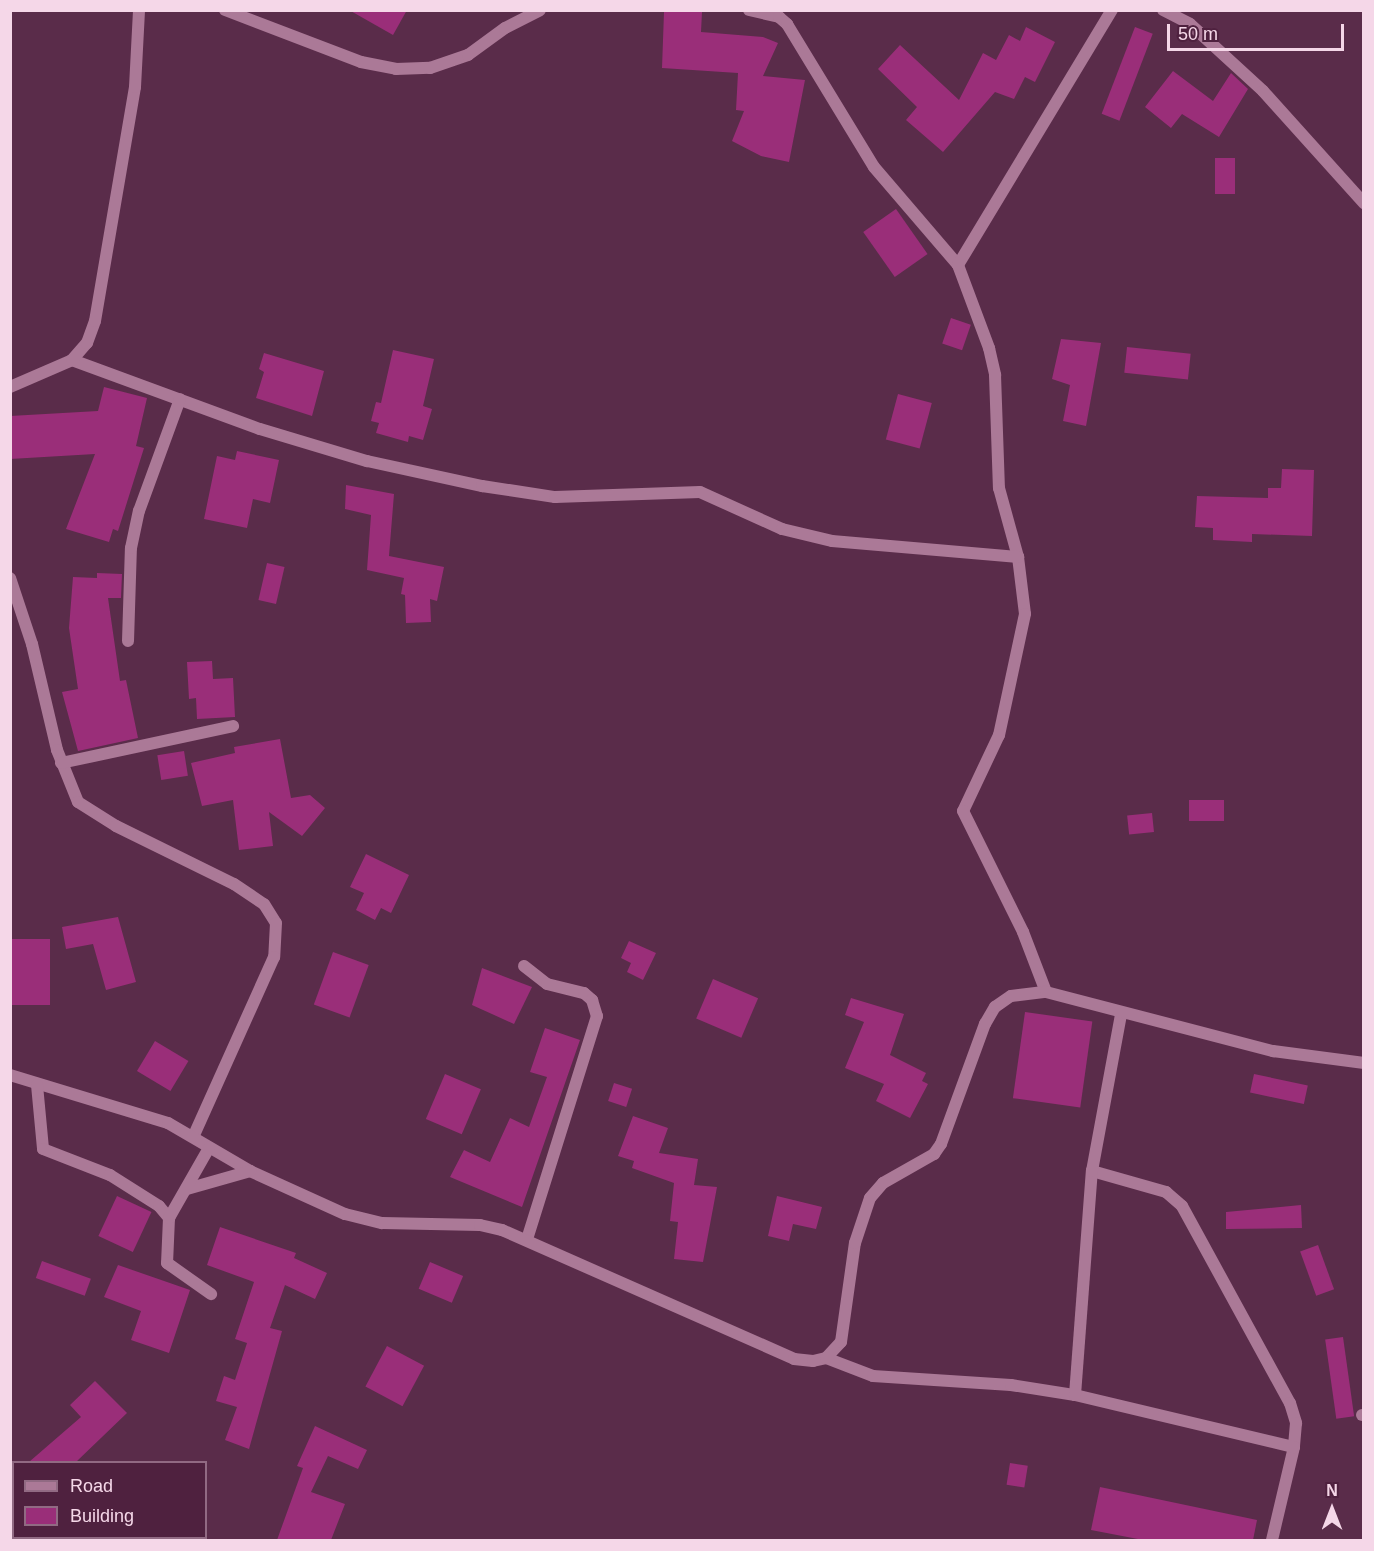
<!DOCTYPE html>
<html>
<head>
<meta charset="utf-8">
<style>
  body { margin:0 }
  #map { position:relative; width:1374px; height:1551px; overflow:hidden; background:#5a2c4a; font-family:Arial,sans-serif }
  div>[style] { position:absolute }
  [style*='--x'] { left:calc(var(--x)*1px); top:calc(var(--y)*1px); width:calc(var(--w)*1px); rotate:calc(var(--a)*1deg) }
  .building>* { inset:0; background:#9a2e79; transform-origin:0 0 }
  .lane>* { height:12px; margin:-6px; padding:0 6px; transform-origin:6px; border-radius:6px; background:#ab7997 }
  .street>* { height:12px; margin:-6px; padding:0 6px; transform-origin:6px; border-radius:6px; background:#ab7997 }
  span { translate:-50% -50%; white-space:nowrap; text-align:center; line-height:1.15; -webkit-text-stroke:6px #4f213f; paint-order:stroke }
  .frame { position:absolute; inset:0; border:12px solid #f5d7e8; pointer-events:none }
  .legend { position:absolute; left:12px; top:1461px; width:195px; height:78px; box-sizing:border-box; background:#4f213f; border:2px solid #916a83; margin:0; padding:8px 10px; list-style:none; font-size:18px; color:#f5d7e8 }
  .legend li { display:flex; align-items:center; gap:12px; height:30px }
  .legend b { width:30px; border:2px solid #916a83 }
  .north { position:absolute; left:1302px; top:1479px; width:60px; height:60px; -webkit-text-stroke:4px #4f213f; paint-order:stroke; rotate:0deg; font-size:16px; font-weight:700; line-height:24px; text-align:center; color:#f5d7e8 }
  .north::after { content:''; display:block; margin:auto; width:21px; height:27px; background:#f5d7e8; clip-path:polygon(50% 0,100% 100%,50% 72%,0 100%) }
  .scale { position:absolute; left:1167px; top:24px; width:177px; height:27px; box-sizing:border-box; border:3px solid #f5d7e8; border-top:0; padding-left:8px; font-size:18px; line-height:21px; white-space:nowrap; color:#f5d7e8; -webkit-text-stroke:4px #4f213f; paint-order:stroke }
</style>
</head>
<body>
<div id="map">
  <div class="building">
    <i style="clip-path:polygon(349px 10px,407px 10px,393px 35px)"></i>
    <i style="clip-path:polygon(664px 12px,702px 12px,701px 32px,763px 37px,778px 43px,763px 76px,805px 80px,789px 162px,761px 156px,732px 141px,744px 111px,736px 110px,738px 73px,662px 68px)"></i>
    <i style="clip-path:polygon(1026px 27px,1055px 42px,1035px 82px,1025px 77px,1014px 99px,995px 92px,943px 152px,906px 120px,917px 107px,878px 69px,900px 45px,959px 100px,983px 53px,996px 60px,1009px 35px,1020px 41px)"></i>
    <i style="left:1135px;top:27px;width:19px;height:93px;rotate:21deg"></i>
    <i style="clip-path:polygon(1173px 71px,1213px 101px,1231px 73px,1248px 89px,1219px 137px,1182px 114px,1171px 128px,1145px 107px)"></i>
    <i style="left:1215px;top:158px;width:20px;height:36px"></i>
    <i style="left:896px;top:209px;width:55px;height:40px;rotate:55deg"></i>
    <i style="left:951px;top:318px;width:21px;height:27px;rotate:19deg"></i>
    <i style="clip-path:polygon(1061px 339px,1101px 343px,1086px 426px,1063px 421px,1070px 385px,1052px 379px)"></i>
    <i style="left:1127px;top:347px;width:64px;height:26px;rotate:6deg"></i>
    <i style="clip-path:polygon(393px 350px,434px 359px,423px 406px,432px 409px,423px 440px,409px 436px,408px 442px,376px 433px,379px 423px,371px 421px,376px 402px,381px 403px)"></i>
    <i style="clip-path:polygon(264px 353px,324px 371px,312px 416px,256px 398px,264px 372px,259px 369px)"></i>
    <i style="clip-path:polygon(104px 387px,147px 398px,136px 446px,144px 448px,118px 531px,113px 529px,109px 542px,66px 529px,95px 454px,10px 459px,10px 416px,98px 411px)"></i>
    <i style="left:898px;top:394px;width:35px;height:47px;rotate:15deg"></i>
    <i style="clip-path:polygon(237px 451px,279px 460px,270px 503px,253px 499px,247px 528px,204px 519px,217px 456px,235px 460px)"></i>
    <i style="clip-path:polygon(1282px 469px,1314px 470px,1312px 536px,1252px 534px,1252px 542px,1213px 540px,1213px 528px,1195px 527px,1197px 496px,1268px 498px,1268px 488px,1281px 488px)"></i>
    <i style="clip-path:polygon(346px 485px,394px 494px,389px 556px,444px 567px,437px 601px,430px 599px,431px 622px,406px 623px,405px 595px,401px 594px,404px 578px,367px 570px,371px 515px,345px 509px)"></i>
    <i style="left:267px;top:563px;width:18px;height:38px;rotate:13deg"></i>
    <i style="clip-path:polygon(97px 573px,122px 574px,121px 598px,108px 598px,120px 681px,126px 680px,138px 738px,78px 751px,62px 692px,78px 689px,69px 628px,73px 577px,97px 578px)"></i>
    <i style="clip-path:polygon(212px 661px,213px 679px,233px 678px,235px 717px,197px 719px,196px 698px,189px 699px,187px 662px)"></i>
    <i style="clip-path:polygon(280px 739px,291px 798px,310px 795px,325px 808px,302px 836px,269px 812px,273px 846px,239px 850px,233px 800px,202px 806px,191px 763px,235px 753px,234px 747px)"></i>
    <i style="left:184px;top:751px;width:25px;height:27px;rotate:81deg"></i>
    <i style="left:1224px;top:800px;width:21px;height:35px;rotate:90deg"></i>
    <i style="left:1152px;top:813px;width:19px;height:25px;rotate:84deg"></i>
    <i style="clip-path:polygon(366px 854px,409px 875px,391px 913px,381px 908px,375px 920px,356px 910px,364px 893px,350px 887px)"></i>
    <i style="clip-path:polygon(118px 917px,136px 982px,106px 990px,93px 944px,66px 949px,62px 927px)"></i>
    <i style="left:10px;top:939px;width:40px;height:66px"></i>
    <i style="clip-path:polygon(629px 941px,656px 953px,643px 980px,627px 972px,631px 963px,621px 958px)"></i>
    <i style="left:333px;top:952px;width:38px;height:56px;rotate:20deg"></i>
    <i style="clip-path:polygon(482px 968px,532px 987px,514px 1024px,472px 1005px)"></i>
    <i style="left:713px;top:979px;width:49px;height:43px;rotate:23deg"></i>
    <i style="clip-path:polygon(851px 998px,904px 1014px,890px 1055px,926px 1073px,922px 1081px,928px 1084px,910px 1118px,876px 1101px,884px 1084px,845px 1068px,864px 1022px,845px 1015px)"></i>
    <i style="left:1025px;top:1012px;width:68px;height:87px;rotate:8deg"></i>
    <i style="clip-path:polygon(545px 1028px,580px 1040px,522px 1207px,450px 1177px,464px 1150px,490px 1162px,510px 1118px,529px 1127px,547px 1077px,530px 1072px)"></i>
    <i style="left:155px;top:1041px;width:39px;height:35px;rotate:31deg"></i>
    <i style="left:445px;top:1074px;width:39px;height:49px;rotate:23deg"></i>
    <i style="left:1254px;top:1074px;width:55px;height:19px;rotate:12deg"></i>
    <i style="left:614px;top:1083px;width:19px;height:19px;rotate:18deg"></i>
    <i style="clip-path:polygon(633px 1116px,668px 1128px,659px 1153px,698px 1159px,694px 1185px,717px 1187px,703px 1262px,674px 1259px,678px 1222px,670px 1221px,674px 1183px,632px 1168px,634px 1161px,618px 1156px)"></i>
    <i style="left:117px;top:1196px;width:38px;height:44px;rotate:25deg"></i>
    <i style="clip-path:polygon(777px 1196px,822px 1207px,816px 1229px,793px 1224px,789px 1241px,768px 1236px)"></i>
    <i style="clip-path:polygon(1301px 1205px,1302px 1228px,1226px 1229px,1226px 1212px)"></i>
    <i style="clip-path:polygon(220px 1227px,296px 1253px,294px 1258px,327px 1273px,315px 1299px,285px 1285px,270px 1328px,282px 1331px,249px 1449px,225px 1440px,237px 1407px,216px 1401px,224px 1376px,235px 1380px,247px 1343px,235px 1339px,254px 1282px,207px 1265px)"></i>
    <i style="left:1318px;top:1245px;width:47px;height:19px;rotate:70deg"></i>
    <i style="left:42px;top:1261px;width:52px;height:18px;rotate:20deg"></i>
    <i style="left:430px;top:1262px;width:36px;height:29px;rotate:23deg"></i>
    <i style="clip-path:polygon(118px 1265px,190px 1290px,169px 1353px,131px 1340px,141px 1311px,104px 1297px)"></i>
    <i style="left:1343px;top:1337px;width:80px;height:18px;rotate:82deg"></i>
    <i style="left:387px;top:1346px;width:42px;height:46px;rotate:28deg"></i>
    <i style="clip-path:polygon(95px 1381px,127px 1413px,76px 1462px,29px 1462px,81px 1417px,70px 1405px)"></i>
    <i style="clip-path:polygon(315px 1426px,367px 1450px,358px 1469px,328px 1456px,311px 1492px,345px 1504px,331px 1540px,277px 1540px,303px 1468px,297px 1466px)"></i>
    <i style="left:1010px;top:1463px;width:18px;height:22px;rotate:9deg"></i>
    <i style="clip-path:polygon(1100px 1487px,1257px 1520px,1253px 1540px,1143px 1540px,1091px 1530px)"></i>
  </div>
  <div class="lane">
    <i style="--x:1092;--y:1171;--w:77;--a:15.8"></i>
    <i style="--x:1166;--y:1192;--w:21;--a:41"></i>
    <i style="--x:1182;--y:1206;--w:225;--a:61.3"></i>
    <i style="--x:1290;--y:1403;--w:21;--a:73"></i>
    <i style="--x:1296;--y:1423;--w:24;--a:95"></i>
    <i style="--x:1294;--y:1447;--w:96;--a:103.3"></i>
    <i style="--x:826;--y:1358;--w:50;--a:21"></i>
    <i style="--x:873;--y:1376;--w:138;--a:3.7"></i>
    <i style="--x:1011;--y:1385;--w:65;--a:8.9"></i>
    <i style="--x:1075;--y:1395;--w:225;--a:13.4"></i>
    <i style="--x:1075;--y:1395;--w:225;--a:-85.7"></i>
    <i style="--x:1092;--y:1171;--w:160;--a:-79.5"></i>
    <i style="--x:1362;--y:1415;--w:2;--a:0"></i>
  </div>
  <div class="street">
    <i style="--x:225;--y:10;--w:146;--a:20.9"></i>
    <i style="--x:361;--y:62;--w:36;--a:11"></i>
    <i style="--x:396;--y:69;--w:34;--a:-2"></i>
    <i style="--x:430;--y:68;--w:40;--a:-18.9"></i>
    <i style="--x:468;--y:55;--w:46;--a:-36.1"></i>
    <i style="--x:505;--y:28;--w:39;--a:-27"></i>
    <i style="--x:749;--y:10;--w:31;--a:13"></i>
    <i style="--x:779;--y:17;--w:11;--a:41"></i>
    <i style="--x:787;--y:24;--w:167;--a:58.7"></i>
    <i style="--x:874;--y:167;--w:129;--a:49.4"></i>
    <i style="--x:958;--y:265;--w:89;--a:69.5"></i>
    <i style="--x:989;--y:348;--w:28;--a:77"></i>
    <i style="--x:995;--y:375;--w:113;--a:88"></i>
    <i style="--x:999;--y:488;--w:72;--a:74.6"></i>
    <i style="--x:1018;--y:557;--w:57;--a:83"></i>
    <i style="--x:1025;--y:614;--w:124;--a:102.1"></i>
    <i style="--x:999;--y:735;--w:84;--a:115.3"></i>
    <i style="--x:963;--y:811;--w:135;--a:63.6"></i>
    <i style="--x:1023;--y:932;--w:64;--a:69"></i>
    <i style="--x:1163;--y:10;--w:30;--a:27"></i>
    <i style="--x:1190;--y:24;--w:99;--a:42.5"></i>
    <i style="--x:1263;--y:91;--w:151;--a:48"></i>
    <i style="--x:958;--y:265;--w:298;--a:-58.9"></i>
    <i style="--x:72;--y:360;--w:200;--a:20.2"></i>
    <i style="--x:260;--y:429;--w:112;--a:16.7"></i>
    <i style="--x:367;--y:461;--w:118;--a:12.3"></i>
    <i style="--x:482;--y:486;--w:74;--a:8.6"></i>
    <i style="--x:555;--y:497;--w:145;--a:-2"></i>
    <i style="--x:700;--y:492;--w:90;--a:24.3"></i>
    <i style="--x:782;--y:529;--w:51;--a:13.5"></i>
    <i style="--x:832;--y:541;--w:187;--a:4.9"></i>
    <i style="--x:10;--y:387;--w:68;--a:-23.5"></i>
    <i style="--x:72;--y:360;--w:23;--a:-49"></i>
    <i style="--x:87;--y:343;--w:23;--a:-70"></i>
    <i style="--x:95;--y:321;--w:237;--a:-80.3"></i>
    <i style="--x:135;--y:87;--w:77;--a:-87"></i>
    <i style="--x:10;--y:578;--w:70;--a:71.6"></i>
    <i style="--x:32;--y:644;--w:109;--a:76.7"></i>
    <i style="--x:57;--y:750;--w:56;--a:68"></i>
    <i style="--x:78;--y:802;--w:45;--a:32.3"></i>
    <i style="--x:116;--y:826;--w:131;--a:26.2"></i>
    <i style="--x:234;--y:884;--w:36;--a:34"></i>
    <i style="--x:264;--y:904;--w:22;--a:58"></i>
    <i style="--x:276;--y:923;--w:34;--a:93"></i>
    <i style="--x:274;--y:957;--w:197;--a:114.2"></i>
    <i style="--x:128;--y:641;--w:93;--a:-88.2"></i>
    <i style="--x:131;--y:548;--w:38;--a:-78"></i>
    <i style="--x:139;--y:511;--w:119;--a:-69.9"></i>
    <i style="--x:61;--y:763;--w:176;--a:-12.1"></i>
    <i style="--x:524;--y:966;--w:29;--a:38"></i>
    <i style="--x:547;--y:984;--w:38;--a:14"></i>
    <i style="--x:584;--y:993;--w:11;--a:41"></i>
    <i style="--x:592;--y:1000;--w:17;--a:73"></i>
    <i style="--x:597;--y:1016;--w:234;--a:107.4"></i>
    <i style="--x:10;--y:1075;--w:165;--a:16.9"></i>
    <i style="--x:168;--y:1123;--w:95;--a:30.3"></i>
    <i style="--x:250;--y:1171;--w:104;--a:24.4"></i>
    <i style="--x:345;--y:1214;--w:38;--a:14"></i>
    <i style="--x:382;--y:1223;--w:98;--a:1.2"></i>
    <i style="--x:480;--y:1225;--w:23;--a:13"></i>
    <i style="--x:502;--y:1230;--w:319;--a:23.8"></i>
    <i style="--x:794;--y:1359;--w:19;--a:6"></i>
    <i style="--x:813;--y:1361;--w:13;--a:-13"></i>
    <i style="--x:826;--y:1358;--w:22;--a:-47"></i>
    <i style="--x:841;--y:1342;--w:100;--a:-82"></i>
    <i style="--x:855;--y:1243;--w:47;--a:-71.6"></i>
    <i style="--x:870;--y:1198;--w:20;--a:-49"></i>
    <i style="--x:883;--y:1183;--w:59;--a:-29.6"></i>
    <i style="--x:934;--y:1154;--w:12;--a:-55"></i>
    <i style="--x:941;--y:1144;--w:128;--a:-69.9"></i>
    <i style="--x:985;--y:1024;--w:20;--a:-60"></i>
    <i style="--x:995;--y:1007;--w:19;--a:-35"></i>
    <i style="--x:1011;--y:996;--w:35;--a:-7"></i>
    <i style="--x:1046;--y:992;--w:235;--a:14.6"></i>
    <i style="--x:1273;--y:1051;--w:92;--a:7.5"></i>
    <i style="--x:37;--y:1085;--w:64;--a:84.6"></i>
    <i style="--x:43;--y:1149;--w:72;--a:21.2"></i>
    <i style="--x:110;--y:1175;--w:58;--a:32.3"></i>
    <i style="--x:159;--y:1206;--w:16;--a:50"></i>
    <i style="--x:169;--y:1218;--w:45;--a:92.5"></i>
    <i style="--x:167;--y:1263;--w:54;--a:35.2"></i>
    <i style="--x:187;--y:1189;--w:66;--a:-15.9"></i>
    <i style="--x:169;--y:1218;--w:81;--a:-60.3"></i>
  </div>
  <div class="frame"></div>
  <ul class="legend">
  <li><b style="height:8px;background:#ab7997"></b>Road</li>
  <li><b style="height:16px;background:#9a2e79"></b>Building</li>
  </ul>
  <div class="north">N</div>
  <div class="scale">50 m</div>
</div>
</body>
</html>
